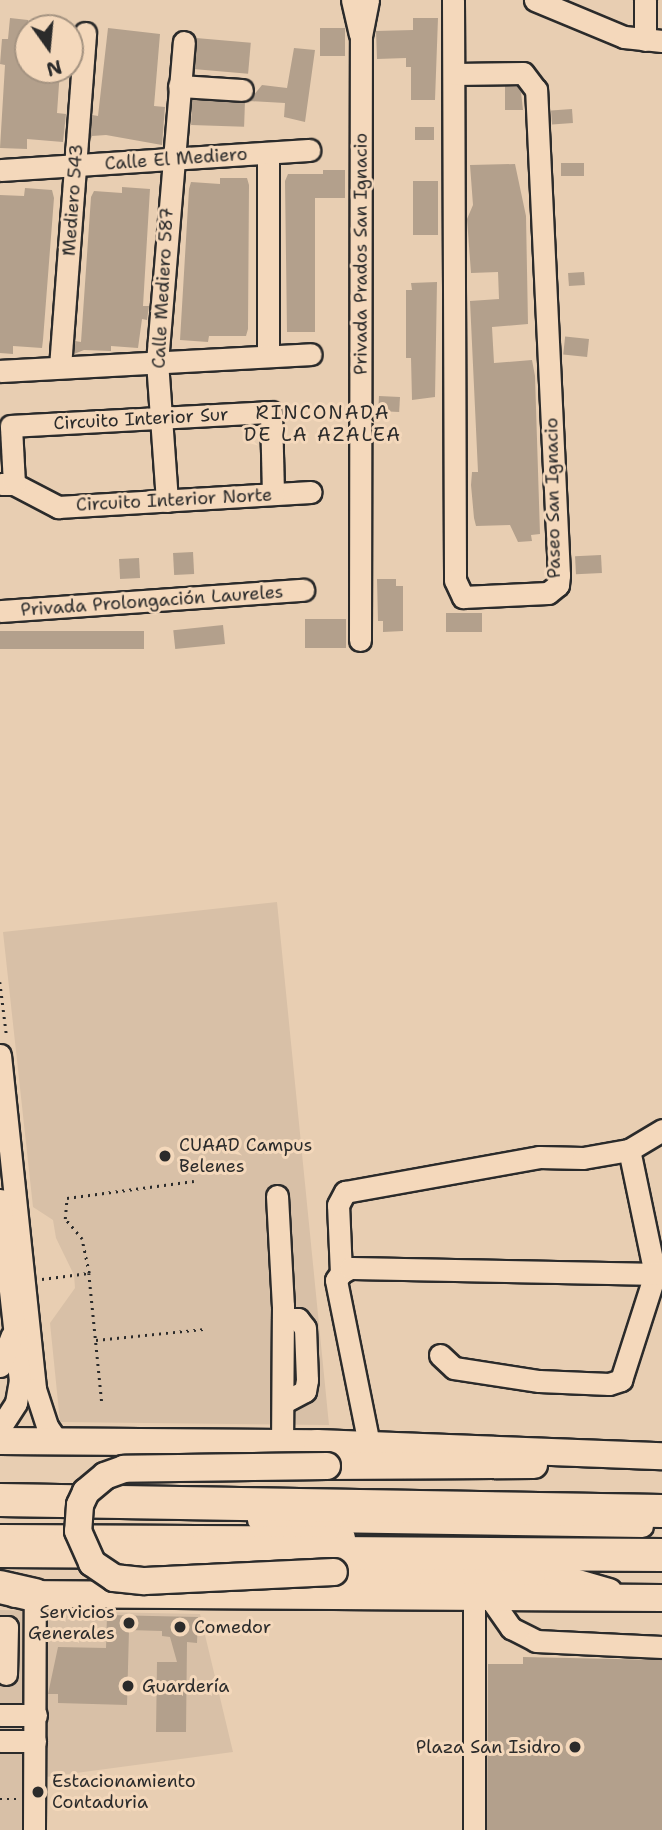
<!DOCTYPE html>
<html>
<head>
<meta charset="utf-8">
<style>
  body { margin:0 }
  #map { position:relative; width:662px; height:1830px; overflow:hidden; background:#e8ceb2; font-family:"Shantell Sans",sans-serif }
  div>[style] { position:absolute }
  [style*='--x'] { left:calc(var(--x)*1px); top:calc(var(--y)*1px); width:calc(var(--w)*1px); rotate:calc(var(--a)*1deg) }
  .built>* { inset:0; background:#d8c0a7 }
  .building>* { inset:0; background:#b3a08c; transform-origin:0 0 }
  .path>* { height:2.5px; margin-top:-1.25px; transform-origin:0; background:repeating-linear-gradient(90deg,#2b2b2b 0 2px,transparent 0 7px) }
  .roads { filter:drop-shadow(2px 0 #2b2b2b) drop-shadow(-2px 0 #2b2b2b) drop-shadow(0 2px #2b2b2b) drop-shadow(0 -2px #2b2b2b) }
  .minor>* { height:21px; margin:-10.5px; padding:0 10.5px; transform-origin:10.5px; border-radius:10.5px; background:#f4d8bb }
  .major>* { height:26px; margin:-13px; padding:0 13px; transform-origin:13px; border-radius:13px; background:#f4d8bb }
  .highway>* { height:32px; margin:-16px; padding:0 16px; transform-origin:16px; border-radius:16px; background:#f4d8bb }
  .bridges { filter:drop-shadow(2px 0 #2b2b2b) drop-shadow(-2px 0 #2b2b2b) drop-shadow(0 2px #2b2b2b) drop-shadow(0 -2px #2b2b2b) }
  .major-bridge>* { height:26px; margin:-13px; padding:0 13px; transform-origin:13px; border-radius:13px; background:#f4d8bb }
  .dots>* { width:19px; height:19px; translate:-50% -50%; box-sizing:border-box; border:4px solid #f4d8bb; border-radius:50% }
  span { translate:-50% -50%; white-space:nowrap; text-align:center; line-height:1.15; -webkit-text-stroke:6px #f4d8bb; paint-order:stroke }
  .street-label { font-size:18px; color:#2b2b2b }
  .poi-label { font-size:18px; color:#2b2b2b }
  .left { translate:0 -50%; text-align:left }
  .right { translate:-100% -50%; text-align:right }
  .neighbourhood-label { font-size:19px; color:#2b2b2b; letter-spacing:2px }
  .north { position:absolute; left:14px; top:14px; width:70px; height:70px; box-sizing:border-box; background:#f4d8bb; border:2px solid #a49381; border-radius:50%; rotate:165deg; font-size:19px; font-weight:700; line-height:28px; text-align:center; color:#2b2b2b }
  .north::after { content:''; display:block; margin:auto; width:24px; height:32px; background:#2b2b2b; clip-path:polygon(50% 0,100% 100%,50% 72%,0 100%) }
</style>
</head>
<body>
<div id="map">
  <div class="built">
    <i style="clip-path:polygon(277px 902px,329px 1425px,60px 1422px,50px 1323px,75px 1288px,74px 1275px,56px 1238px,53px 1220px,33px 1207px,3px 932px)"></i>
    <i style="clip-path:polygon(0 1610px,200px 1614px,233px 1752px,46px 1777px,46px 1830px,0 1830px)"></i>
  </div>
  <div class="building">
    <i style="clip-path:polygon(10px 18px,28px 20px,28px 70px,60px 70px,57px 113px,66px 114px,63px 142px,27px 139px,27px 149px,0 148px,5px 65px,0 64px,2px 39px,8px 39px)"></i>
    <i style="clip-path:polygon(413px 18px,438px 18px,435px 100px,411px 100px,411px 67px,406px 67px,406px 58px,377px 59px,376px 31px,413px 30px)"></i>
    <i style="clip-path:polygon(108px 28px,160px 34px,154px 106px,165px 107px,162px 145px,106px 135px,92px 136px,90px 141px,92px 115px,98px 116px)"></i>
    <i style="left:320px;top:28px;width:25px;height:28px"></i>
    <i style="left:196px;top:38px;width:55px;height:31px;rotate:5deg"></i>
    <i style="clip-path:polygon(294px 48px,315px 50px,305px 122px,284px 117px,285px 103px,249px 101px,262px 85px,287px 88px)"></i>
    <i style="clip-path:polygon(505px 86px,517px 86px,521px 92px,523px 110px,505px 110px)"></i>
    <i style="left:192px;top:100px;width:53px;height:25px;rotate:2deg"></i>
    <i style="left:572px;top:109px;width:14px;height:21px;rotate:86deg"></i>
    <i style="left:415px;top:127px;width:19px;height:13px"></i>
    <i style="left:584px;top:163px;width:13px;height:23px;rotate:90deg"></i>
    <i style="clip-path:polygon(515px 164px,526px 216px,528px 324px,492px 327px,494px 363px,532px 360px,535px 376px,540px 534px,531px 535px,532px 541px,518px 542px,510px 525px,476px 526px,474px 518px,471px 485px,472px 472px,478px 472px,470px 301px,499px 299px,498px 272px,471px 273px,467px 219px,473px 205px,470px 165px)"></i>
    <i style="clip-path:polygon(323px 170px,345px 170px,345px 198px,315px 198px,315px 332px,287px 332px,285px 181px,288px 174px,323px 174px)"></i>
    <i style="clip-path:polygon(220px 178px,247px 178px,249px 185px,248px 329px,246px 336px,209px 336px,208px 342px,180px 340px,189px 189px,191px 182px,220px 184px)"></i>
    <i style="left:413px;top:181px;width:25px;height:54px"></i>
    <i style="clip-path:polygon(122px 187px,150px 189px,143px 306px,149px 306px,147px 320px,142px 319px,138px 348px,111px 346px,111px 351px,84px 350px,74px 354px,75px 341px,81px 342px,91px 197px,94px 191px,122px 193px)"></i>
    <i style="clip-path:polygon(25px 188px,52px 190px,54px 198px,43px 340px,42px 348px,13px 346px,13px 354px,0 353px,0 195px,24px 196px)"></i>
    <i style="left:584px;top:272px;width:13px;height:16px;rotate:86deg"></i>
    <i style="clip-path:polygon(437px 282px,435px 397px,412px 400px,411px 358px,406px 358px,406px 290px,412px 290px,411px 283px)"></i>
    <i style="left:589px;top:339px;width:18px;height:24px;rotate:96deg"></i>
    <i style="left:379px;top:396px;width:21px;height:15px;rotate:3deg"></i>
    <i style="left:193px;top:552px;width:22px;height:20px;rotate:87deg"></i>
    <i style="left:601px;top:555px;width:18px;height:26px;rotate:87deg"></i>
    <i style="left:139px;top:558px;width:20px;height:20px;rotate:87deg"></i>
    <i style="clip-path:polygon(377px 579px,396px 579px,396px 586px,403px 586px,403px 631px,383px 632px,383px 621px,378px 621px)"></i>
    <i style="left:482px;top:613px;width:19px;height:36px;rotate:90deg"></i>
    <i style="left:346px;top:619px;width:29px;height:41px;rotate:90deg"></i>
    <i style="left:223px;top:625px;width:19px;height:50px;rotate:84deg"></i>
    <i style="left:144px;top:631px;width:18px;height:144px;rotate:90deg"></i>
    <i style="clip-path:polygon(107px 1615px,198px 1617px,197px 1643px,187px 1642px,186px 1732px,156px 1732px,157px 1662px,177px 1662px,170px 1637px,162px 1636px,162px 1631px,129px 1630px,127px 1705px,58px 1703px,58px 1694px,48px 1694px,58px 1647px,106px 1648px)"></i>
    <i style="clip-path:polygon(523px 1657px,662px 1660px,662px 1830px,487px 1830px,488px 1664px,523px 1664px)"></i>
  </div>
  <div class="path">
    <i style="--x:0;--y:982;--w:56;--a:82.9"></i>
    <i style="--x:89;--y:1273;--w:132;--a:84.3"></i>
    <i style="--x:42;--y:1279;--w:47;--a:-7.3"></i>
    <i style="--x:89;--y:1273;--w:35;--a:-102"></i>
    <i style="--x:82;--y:1239;--w:26;--a:-130"></i>
    <i style="--x:65;--y:1219;--w:21;--a:-85"></i>
    <i style="--x:67;--y:1198;--w:128;--a:-7.6"></i>
    <i style="--x:96;--y:1340;--w:110;--a:-5.8"></i>
    <i style="--x:0;--y:1799;--w:18;--a:0"></i>
  </div>
  <div class="roads">
    <div class="minor">
      <i style="--x:352;--y:0;--w:35;--a:77"></i>
      <i style="--x:453;--y:0;--w:580;--a:89.8"></i>
      <i style="--x:455;--y:580;--w:19;--a:65"></i>
      <i style="--x:463;--y:597;--w:85;--a:-2.7"></i>
      <i style="--x:548;--y:593;--w:13;--a:-39"></i>
      <i style="--x:558;--y:585;--w:10;--a:-84"></i>
      <i style="--x:559;--y:575;--w:486;--a:-92.7"></i>
      <i style="--x:536;--y:90;--w:21;--a:-127"></i>
      <i style="--x:523;--y:73;--w:68;--a:179.2"></i>
      <i style="--x:535;--y:0;--w:96;--a:22.6"></i>
      <i style="--x:624;--y:37;--w:38;--a:6"></i>
      <i style="--x:645;--y:40;--w:40;--a:-90"></i>
      <i style="--x:179;--y:86;--w:63;--a:3.6"></i>
      <i style="--x:268;--y:153;--w:203;--a:90"></i>
      <i style="--x:0;--y:170;--w:310;--a:-3.7"></i>
      <i style="--x:60;--y:367;--w:335;--a:-85.7"></i>
      <i style="--x:0;--y:371;--w:311;--a:-3.1"></i>
      <i style="--x:1;--y:484;--w:13;--a:0"></i>
      <i style="--x:14;--y:484;--w:50;--a:27.6"></i>
      <i style="--x:58;--y:507;--w:253;--a:-3.4"></i>
      <i style="--x:14;--y:484;--w:58;--a:-93"></i>
      <i style="--x:11;--y:426;--w:260;--a:-3.1"></i>
      <i style="--x:271;--y:412;--w:82;--a:88.6"></i>
      <i style="--x:167;--y:501;--w:139;--a:-94.1"></i>
      <i style="--x:157;--y:362;--w:321;--a:-85.2"></i>
      <i style="--x:0;--y:611;--w:304;--a:-4"></i>
      <i style="--x:360;--y:640;--w:604;--a:-89.91"></i>
      <i style="--x:361;--y:36;--w:37;--a:-79"></i>
      <i style="--x:0;--y:1055;--w:336;--a:84"></i>
      <i style="--x:35;--y:1389;--w:39;--a:72"></i>
      <i style="--x:47;--y:1426;--w:18;--a:56"></i>
      <i style="--x:277;--y:1196;--w:110;--a:86.9"></i>
      <i style="--x:283;--y:1306;--w:136;--a:90.4"></i>
      <i style="--x:0;--y:1200;--w:181;--a:83.7"></i>
      <i style="--x:20;--y:1380;--w:23;--a:100"></i>
      <i style="--x:16;--y:1403;--w:30;--a:123"></i>
      <i style="--x:341;--y:1273;--w:68;--a:-92.5"></i>
      <i style="--x:338;--y:1205;--w:15;--a:-62"></i>
      <i style="--x:345;--y:1192;--w:197;--a:-10.2"></i>
      <i style="--x:539;--y:1157;--w:44;--a:1.3"></i>
      <i style="--x:583;--y:1158;--w:47;--a:-9.9"></i>
      <i style="--x:629;--y:1150;--w:39;--a:-31"></i>
      <i style="--x:283;--y:1319;--w:15;--a:0"></i>
      <i style="--x:298;--y:1319;--w:11;--a:52"></i>
      <i style="--x:305;--y:1328;--w:52;--a:87.8"></i>
      <i style="--x:307;--y:1380;--w:11;--a:100"></i>
      <i style="--x:305;--y:1391;--w:24;--a:152"></i>
      <i style="--x:440;--y:1355;--w:19;--a:43"></i>
      <i style="--x:454;--y:1368;--w:86;--a:8.7"></i>
      <i style="--x:539;--y:1381;--w:70;--a:2.5"></i>
      <i style="--x:609;--y:1384;--w:13;--a:-18"></i>
      <i style="--x:621;--y:1380;--w:111;--a:-72.2"></i>
      <i style="--x:655;--y:1274;--w:127;--a:-101.8"></i>
      <i style="--x:0;--y:1366;--w:33;--a:-69"></i>
      <i style="--x:369;--y:1444;--w:167;--a:-101.4"></i>
      <i style="--x:336;--y:1280;--w:9;--a:-54"></i>
      <i style="--x:341;--y:1273;--w:10;--a:-29"></i>
      <i style="--x:350;--y:1268;--w:312;--a:1.1"></i>
      <i style="--x:258;--y:1520;--w:384;--a:0.9"></i>
      <i style="--x:0;--y:1535;--w:344;--a:0.3"></i>
      <i style="--x:474;--y:1598;--w:232;--a:90"></i>
      <i style="--x:490;--y:1598;--w:37;--a:55"></i>
      <i style="--x:511;--y:1628;--w:28;--a:27"></i>
      <i style="--x:536;--y:1641;--w:126;--a:2.7"></i>
      <i style="--x:0;--y:1627;--w:7;--a:0"></i>
      <i style="--x:7;--y:1627;--w:47;--a:91.2"></i>
      <i style="--x:0;--y:1715;--w:36;--a:0"></i>
      <i style="--x:0;--y:1741;--w:35;--a:0"></i>
      <i style="--x:34;--y:1830;--w:235;--a:-89.8"></i>
    </div>
    <div class="major">
      <i style="--x:0;--y:1441;--w:317;--a:0.4"></i>
      <i style="--x:317;--y:1443;--w:345;--a:2.2"></i>
      <i style="--x:327;--y:1466;--w:207;--a:-0.3"></i>
      <i style="--x:334;--y:1572;--w:223;--a:1.3"></i>
      <i style="--x:557;--y:1577;--w:54;--a:16.1"></i>
      <i style="--x:16;--y:1594;--w:646;--a:0.35"></i>
    </div>
    <div class="highway">
      <i style="--x:0;--y:1500;--w:662;--a:0.95"></i>
      <i style="--x:0;--y:1551;--w:662;--a:0.35"></i>
      <i style="--x:0;--y:1587;--w:36;--a:13"></i>
    </div>
  </div>
  <div class="bridges">
    <div class="major-bridge">
      <i style="--x:327;--y:1466;--w:203;--a:179.2"></i>
      <i style="--x:124;--y:1469;--w:20;--a:160"></i>
      <i style="--x:105;--y:1476;--w:25;--a:140"></i>
      <i style="--x:86;--y:1492;--w:14;--a:115"></i>
      <i style="--x:80;--y:1505;--w:26;--a:94"></i>
      <i style="--x:78;--y:1531;--w:35;--a:66"></i>
      <i style="--x:92;--y:1563;--w:27;--a:34"></i>
      <i style="--x:114;--y:1578;--w:31;--a:6"></i>
      <i style="--x:145;--y:1581;--w:189;--a:-2.7"></i>
    </div>
  </div>
  <div class="dots">
    <i style="left:165px;top:1156px;background:#2b2b2b"></i>
    <i style="left:129px;top:1623px;background:#2b2b2b"></i>
    <i style="left:180px;top:1627px;background:#2b2b2b"></i>
    <i style="left:128px;top:1686px;background:#2b2b2b"></i>
    <i style="left:575px;top:1747px;background:#2b2b2b"></i>
    <i style="left:38px;top:1792px;background:#2b2b2b"></i>
  </div>
  <div class="street-label">
    <span style="left:176px;top:159px;rotate:-4deg">Calle El Mediero</span>
    <span style="left:73px;top:200px;rotate:-86deg">Mediero 543</span>
    <span style="left:361px;top:254px;rotate:-90deg">Privada Prados San Ignacio</span>
    <span style="left:163px;top:288px;rotate:-87deg">Calle Mediero 587</span>
    <span style="left:141px;top:419px;rotate:-3deg">Circuito Interior Sur</span>
    <span style="left:553px;top:498px;rotate:-91deg">Paseo San Ignacio</span>
    <span style="left:174px;top:500px;rotate:-3deg">Circuito Interior Norte</span>
    <span style="left:152px;top:601px;rotate:-4deg">Privada Prolongación Laureles</span>
  </div>
  <div class="poi-label">
    <span class="left" style="left:179px;top:1156px">CUAAD Campus<br>Belenes</span>
    <span class="right" style="left:115px;top:1623px">Servicios<br>Generales</span>
    <span class="left" style="left:194px;top:1627px">Comedor</span>
    <span class="left" style="left:142px;top:1686px">Guardería</span>
    <span class="right" style="left:561px;top:1747px">Plaza San Isidro</span>
    <span class="left" style="left:52px;top:1792px">Estacionamiento<br>Contaduria</span>
  </div>
  <div class="neighbourhood-label">
    <span style="left:323px;top:424px">RINCONADA<br>DE LA AZALEA</span>
  </div>
  <div class="north">N</div>
</div>
</body>
</html>
